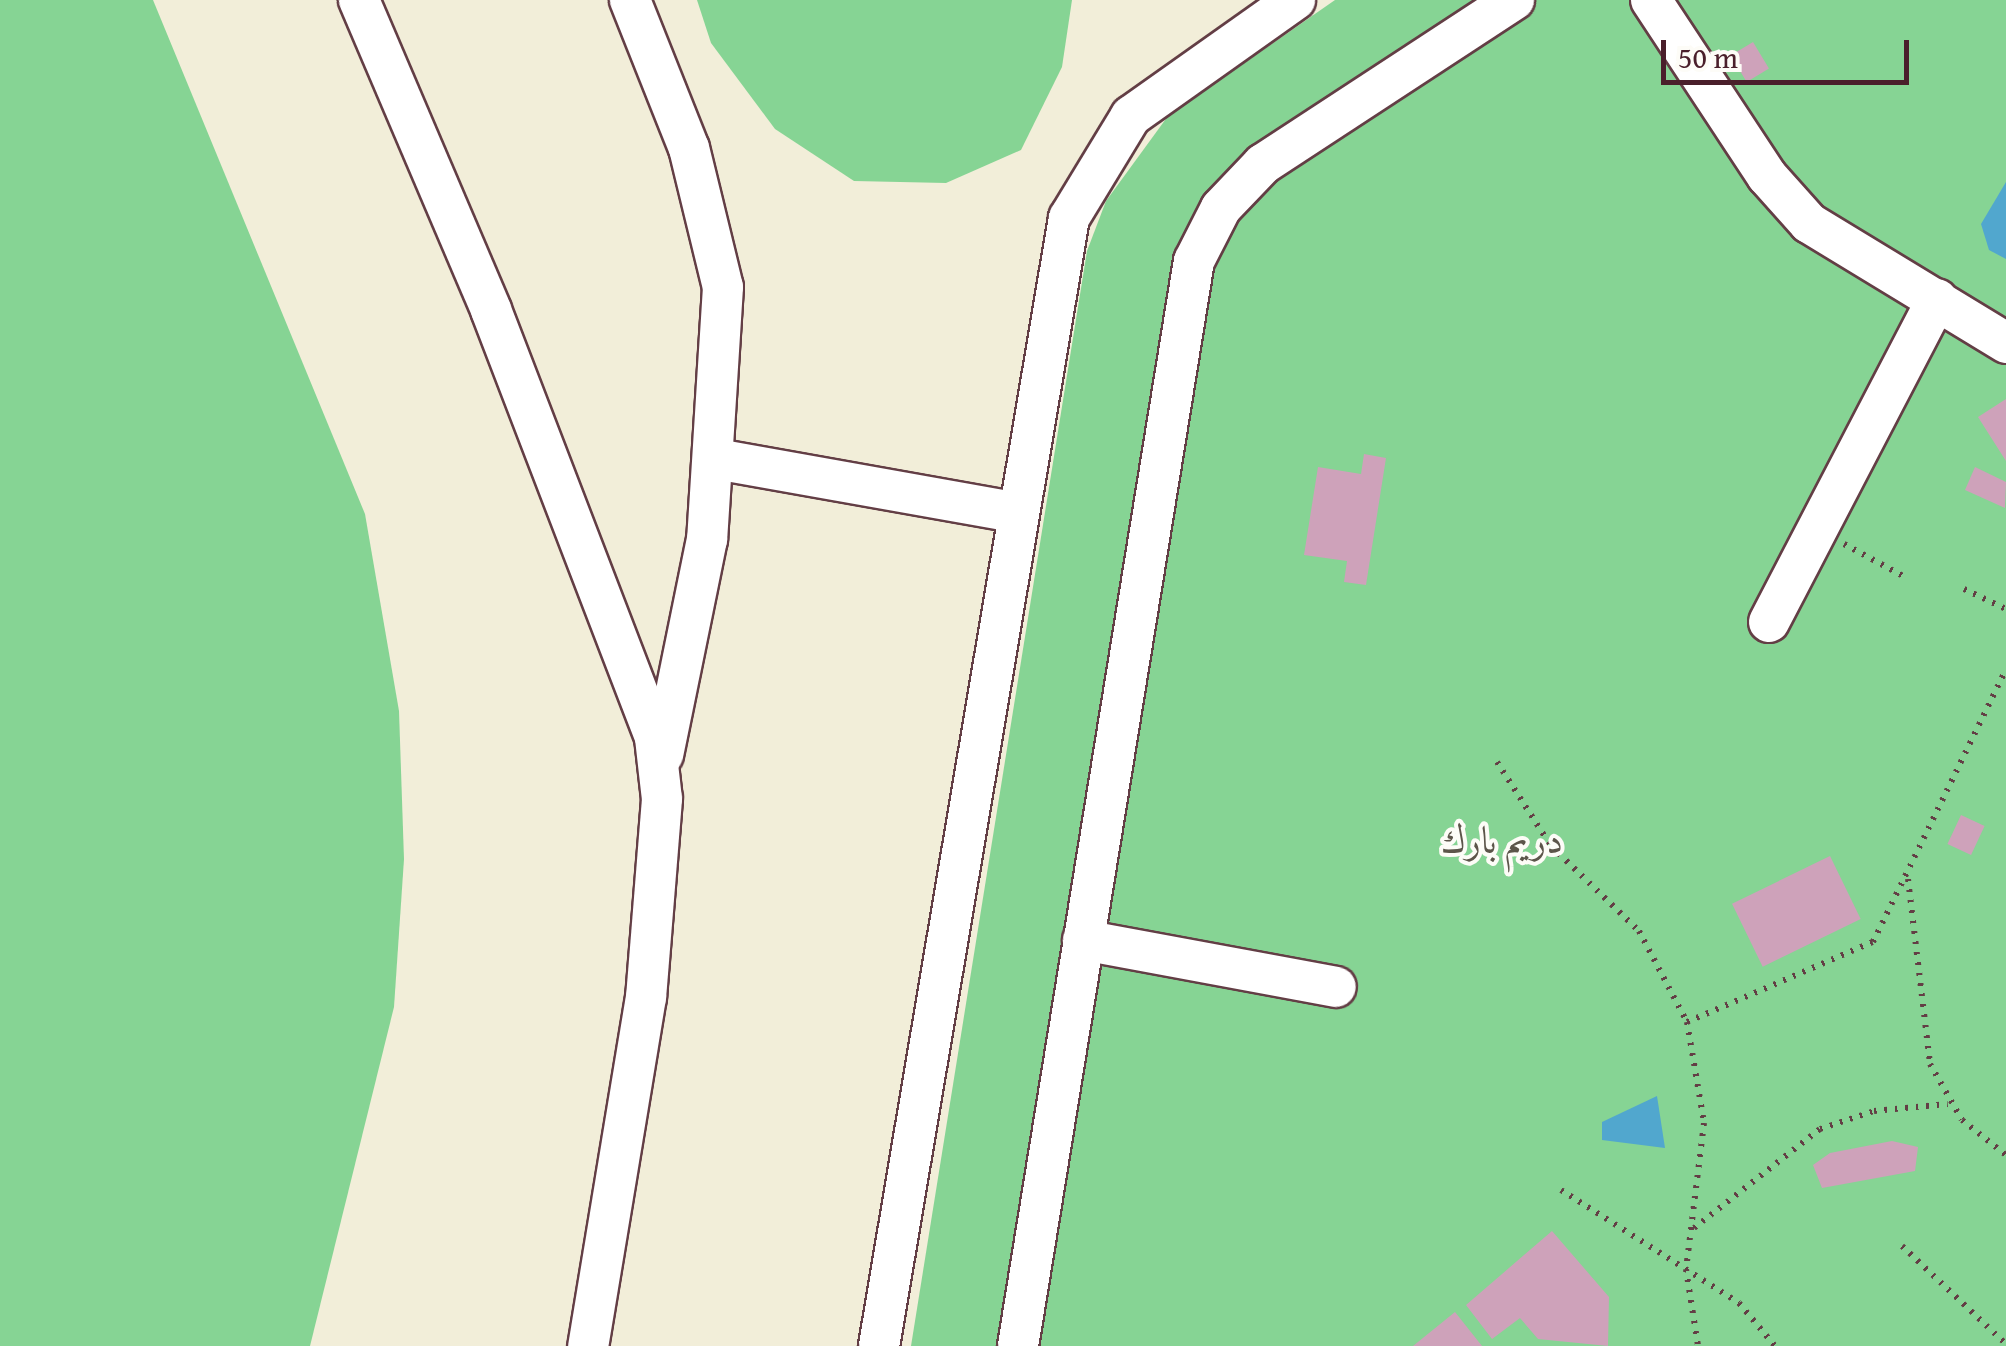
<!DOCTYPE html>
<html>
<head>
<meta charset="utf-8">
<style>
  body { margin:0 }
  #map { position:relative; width:2006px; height:1346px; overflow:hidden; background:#f2eed9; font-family:"Gentium Book Plus",Amiri,serif }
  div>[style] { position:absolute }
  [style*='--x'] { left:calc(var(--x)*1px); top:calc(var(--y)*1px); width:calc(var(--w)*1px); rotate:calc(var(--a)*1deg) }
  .green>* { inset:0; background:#86d494 }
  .water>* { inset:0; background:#51a7ce }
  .building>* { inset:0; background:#cea2ba; transform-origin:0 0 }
  .path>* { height:6px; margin-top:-3px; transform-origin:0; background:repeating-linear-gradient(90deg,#633e45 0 2.5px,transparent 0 10.5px) }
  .roads { filter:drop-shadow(2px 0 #633e45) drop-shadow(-2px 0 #633e45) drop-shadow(0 2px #633e45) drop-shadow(0 -2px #633e45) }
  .minor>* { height:40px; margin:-20px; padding:0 20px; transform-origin:20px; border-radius:20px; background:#fff }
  span { translate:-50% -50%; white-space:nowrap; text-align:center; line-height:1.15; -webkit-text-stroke:8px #fdfcf7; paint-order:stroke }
  .park-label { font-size:38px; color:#5c554a }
  .scale { position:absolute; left:1661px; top:40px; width:248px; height:45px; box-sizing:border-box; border:5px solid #4a1f2b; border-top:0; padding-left:12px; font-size:30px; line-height:35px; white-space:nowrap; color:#4a1f2b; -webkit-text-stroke:8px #fdfcf7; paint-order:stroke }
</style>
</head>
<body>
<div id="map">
  <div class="green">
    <i style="clip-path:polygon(0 0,153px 0,365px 514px,399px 711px,404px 859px,394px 1007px,310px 1346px,0 1346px)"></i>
    <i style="clip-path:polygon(697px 0,1072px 0,1062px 67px,1021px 150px,946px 183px,854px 181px,775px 129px,711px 43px)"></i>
    <i style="clip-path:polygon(1335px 0,2006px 0,2006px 1346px,911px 1346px,1087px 251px,1106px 201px,1168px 116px)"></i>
  </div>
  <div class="water">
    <i style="clip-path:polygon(2006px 182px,2006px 259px,1989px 250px,1981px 224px)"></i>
    <i style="clip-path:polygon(1657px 1096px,1665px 1148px,1602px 1140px,1602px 1122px)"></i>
  </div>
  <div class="building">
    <i style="left:1753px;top:42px;width:31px;height:26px;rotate:59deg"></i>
    <i style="clip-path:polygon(2006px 399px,2006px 461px,1978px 417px)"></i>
    <i style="clip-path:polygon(1364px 454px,1386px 458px,1366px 585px,1344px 582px,1347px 561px,1304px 555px,1318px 467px,1361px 474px)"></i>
    <i style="clip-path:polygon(1975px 467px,2006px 482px,2005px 508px,1965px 490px)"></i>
    <i style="left:1961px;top:815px;width:26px;height:32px;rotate:25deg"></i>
    <i style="left:1830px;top:856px;width:70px;height:109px;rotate:64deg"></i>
    <i style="clip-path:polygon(1892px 1141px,1918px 1147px,1915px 1171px,1822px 1188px,1813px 1165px,1830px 1153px)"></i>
    <i style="clip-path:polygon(1552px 1231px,1609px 1297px,1608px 1346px,1538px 1339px,1520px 1318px,1492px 1339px,1466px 1305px)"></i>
    <i style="clip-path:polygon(1455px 1312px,1482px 1346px,1413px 1346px)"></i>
  </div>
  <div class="path">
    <i style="--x:1844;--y:544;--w:69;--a:28.4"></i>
    <i style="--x:1964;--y:589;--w:47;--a:25.5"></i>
    <i style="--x:1497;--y:762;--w:100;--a:57.3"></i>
    <i style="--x:1551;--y:846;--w:122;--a:44"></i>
    <i style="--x:1639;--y:931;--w:103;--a:62.2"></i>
    <i style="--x:1687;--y:1022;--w:102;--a:80.4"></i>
    <i style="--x:1704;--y:1123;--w:147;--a:97"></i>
    <i style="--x:1686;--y:1269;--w:78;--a:81.1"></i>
    <i style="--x:1908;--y:879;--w:186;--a:83.2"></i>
    <i style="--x:1930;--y:1064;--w:64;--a:60.3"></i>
    <i style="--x:1962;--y:1120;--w:56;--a:38.5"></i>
    <i style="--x:1687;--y:1022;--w:202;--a:-23.3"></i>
    <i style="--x:1873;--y:942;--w:304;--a:-64"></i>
    <i style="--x:1561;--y:1190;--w:211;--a:32.4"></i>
    <i style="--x:1739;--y:1303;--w:56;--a:50.1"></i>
    <i style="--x:1694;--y:1228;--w:160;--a:-38.2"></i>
    <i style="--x:1820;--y:1129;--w:57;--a:-18.4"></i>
    <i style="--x:1874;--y:1111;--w:74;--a:-5.4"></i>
    <i style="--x:1902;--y:1246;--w:143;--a:43.3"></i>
  </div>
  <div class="roads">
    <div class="minor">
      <i style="--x:359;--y:0;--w:337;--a:66.9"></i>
      <i style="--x:491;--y:310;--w:458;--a:69"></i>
      <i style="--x:655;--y:738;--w:61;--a:83.5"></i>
      <i style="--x:662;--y:799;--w:199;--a:94.6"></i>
      <i style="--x:646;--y:997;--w:354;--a:99.4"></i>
      <i style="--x:630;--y:0;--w:159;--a:68.3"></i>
      <i style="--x:689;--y:148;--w:143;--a:76.3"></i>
      <i style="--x:723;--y:287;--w:253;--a:93.6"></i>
      <i style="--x:707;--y:539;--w:220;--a:101.5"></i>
      <i style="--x:1651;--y:0;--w:211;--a:56.6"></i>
      <i style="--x:1767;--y:176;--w:63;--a:48.2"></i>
      <i style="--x:1809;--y:223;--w:231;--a:31.3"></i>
      <i style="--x:716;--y:459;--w:303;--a:10.1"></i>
      <i style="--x:1769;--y:622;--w:364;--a:-62.5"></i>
      <i style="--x:1083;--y:940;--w:257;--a:10.5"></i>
      <i style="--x:879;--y:1346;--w:1144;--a:-80.44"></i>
      <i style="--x:1069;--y:218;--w:119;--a:-58.7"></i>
      <i style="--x:1131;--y:116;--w:201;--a:-35.3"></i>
      <i style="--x:1018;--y:1346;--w:1099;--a:-80.79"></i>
      <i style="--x:1194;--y:261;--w:59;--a:-63"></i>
      <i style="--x:1221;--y:208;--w:61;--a:-46.3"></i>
      <i style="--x:1263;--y:164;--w:300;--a:-33.2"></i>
    </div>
  </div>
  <div class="park-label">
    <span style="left:1502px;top:840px">دريم بارك</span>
  </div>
  <div class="scale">50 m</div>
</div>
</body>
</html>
